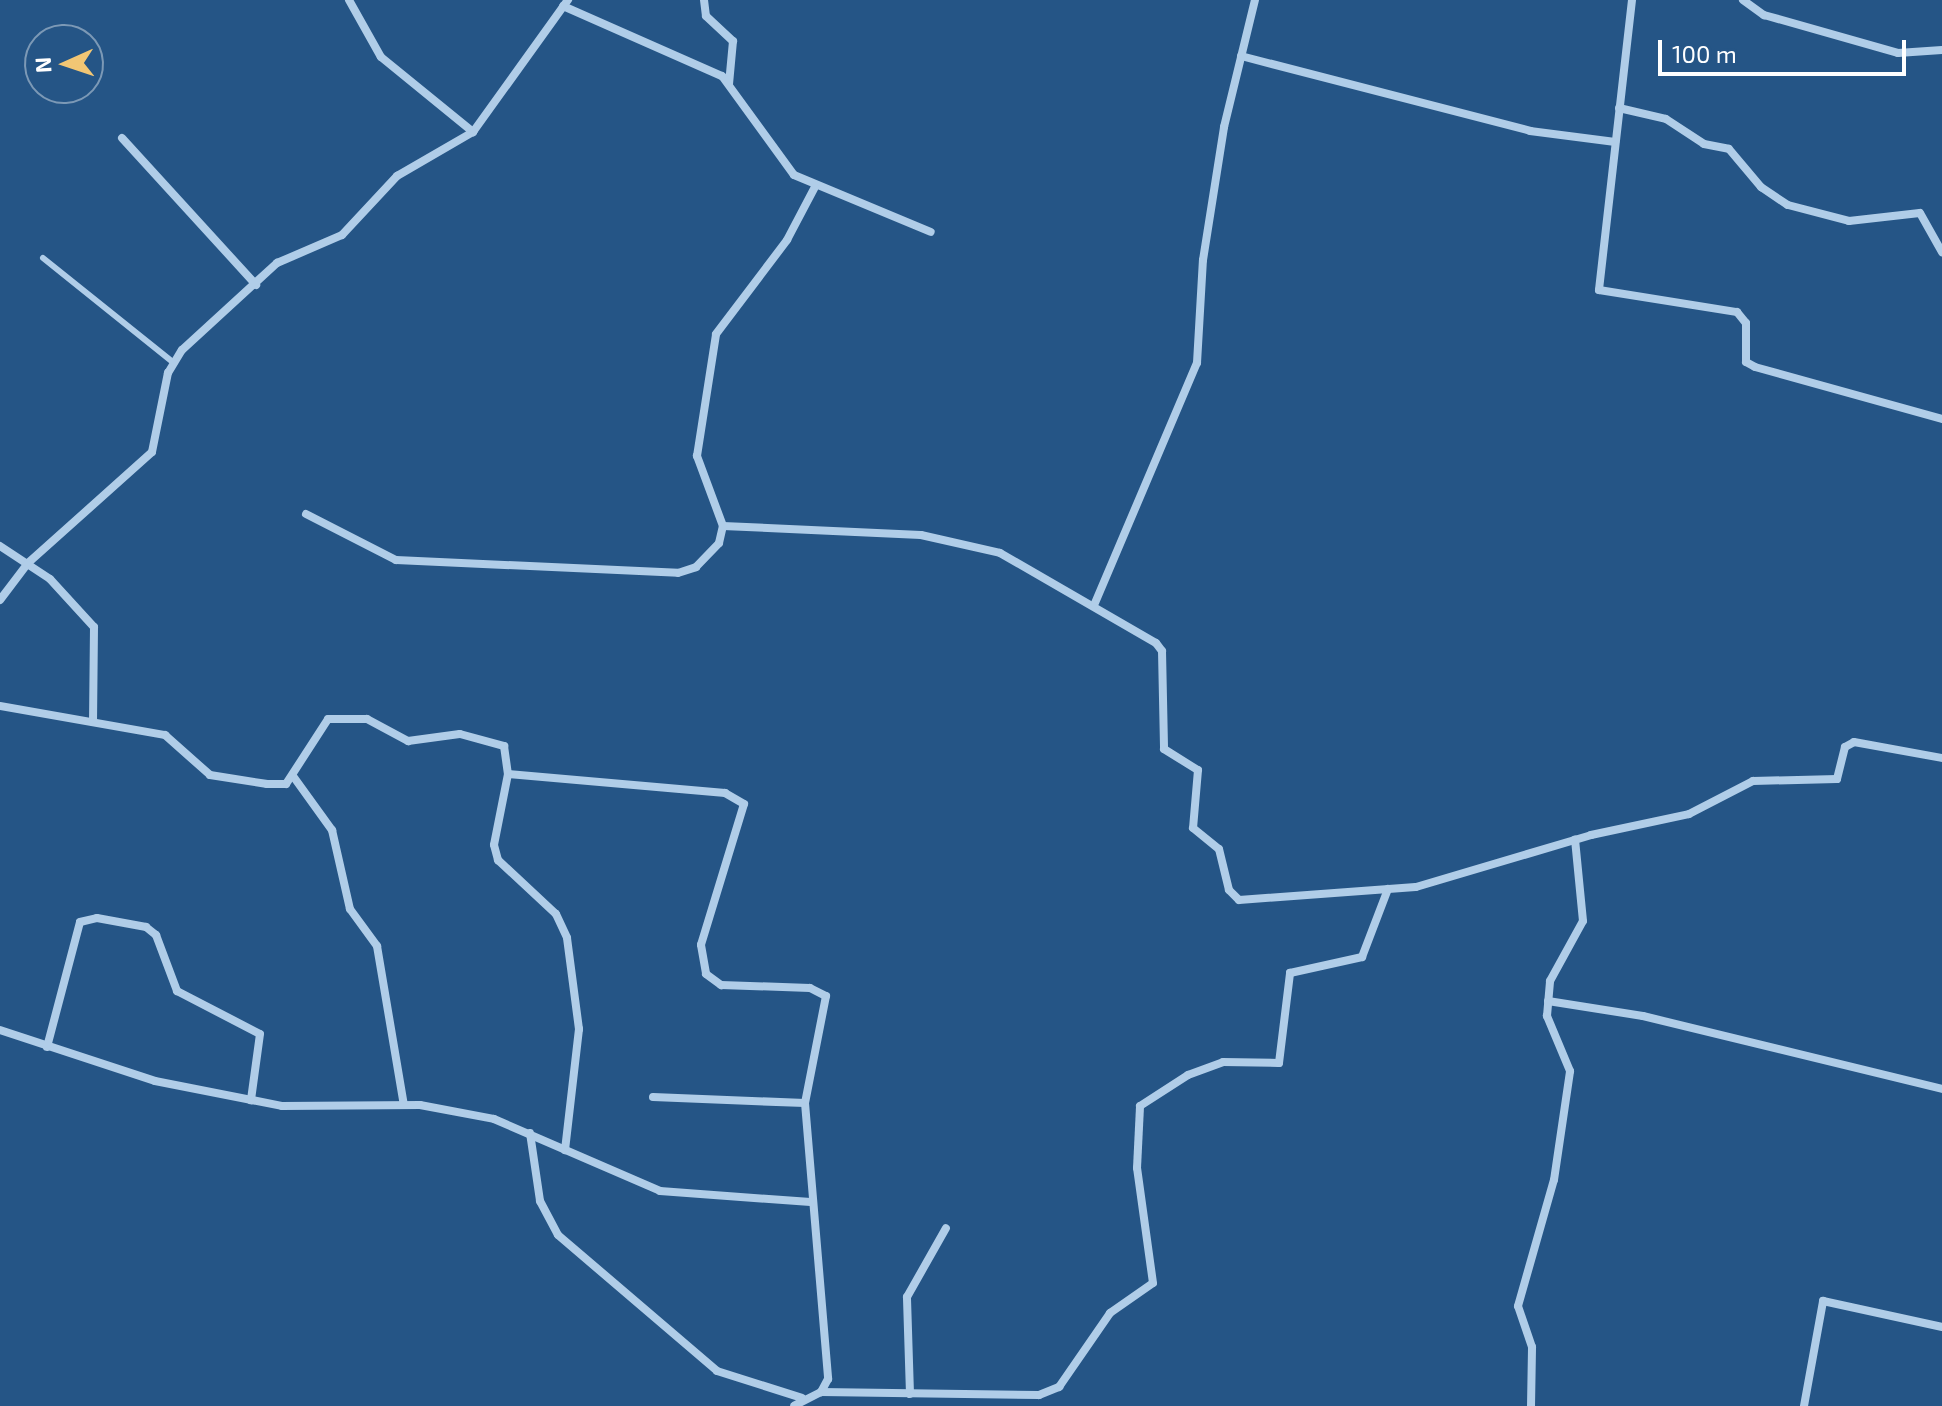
<!DOCTYPE html>
<html>
<head>
<meta charset="utf-8">
<style>
  body { margin:0 }
  #map { position:relative; width:1942px; height:1406px; overflow:hidden; background:#255586; font-family:"Exo 2",sans-serif }
  div>[style] { position:absolute }
  [style*='--x'] { left:calc(var(--x)*1px); top:calc(var(--y)*1px); width:calc(var(--w)*1px); rotate:calc(var(--a)*1deg) }
  .lane>* { height:6px; margin:-3px; padding:0 3px; transform-origin:3px; border-radius:3px; background:#b0cde8 }
  .street>* { height:8px; margin:-4px; padding:0 4px; transform-origin:4px; border-radius:4px; background:#b0cde8 }
  span { translate:-50% -50%; white-space:nowrap; text-align:center; line-height:1.15; -webkit-text-stroke:7px #255586; paint-order:stroke }
  .north { position:absolute; left:24px; top:24px; width:80px; height:80px; box-sizing:border-box; background:#255586; border:2px solid #7c99b6; border-radius:50%; rotate:267deg; font-size:22px; font-weight:700; line-height:32px; text-align:center; color:#fff }
  .north::after { content:''; display:block; margin:auto; width:28px; height:36px; background:#f2c674; clip-path:polygon(50% 0,100% 100%,50% 72%,0 100%) }
  .scale { position:absolute; left:1658px; top:40px; width:248px; height:36px; box-sizing:border-box; border:4px solid #fff; border-top:0; padding-left:10px; font-size:24px; line-height:28px; white-space:nowrap; color:#fff; -webkit-text-stroke:6px #255586; paint-order:stroke }
</style>
</head>
<body>
<div id="map">
  <div class="lane">
    <i style="--x:43;--y:258;--w:166;--a:38.7"></i>
  </div>
  <div class="street">
    <i style="--x:349;--y:0;--w:65;--a:60.7"></i>
    <i style="--x:381;--y:57;--w:119;--a:39.2"></i>
    <i style="--x:704;--y:0;--w:16;--a:83"></i>
    <i style="--x:706;--y:16;--w:37;--a:43"></i>
    <i style="--x:733;--y:41;--w:43;--a:95.3"></i>
    <i style="--x:1632;--y:0;--w:292;--a:96.5"></i>
    <i style="--x:1599;--y:290;--w:140;--a:9.1"></i>
    <i style="--x:1737;--y:312;--w:14;--a:51"></i>
    <i style="--x:1746;--y:323;--w:39;--a:90"></i>
    <i style="--x:1746;--y:362;--w:10;--a:29"></i>
    <i style="--x:1755;--y:367;--w:194;--a:15.5"></i>
    <i style="--x:1743;--y:0;--w:26;--a:36"></i>
    <i style="--x:1764;--y:15;--w:139;--a:15.8"></i>
    <i style="--x:1898;--y:53;--w:44;--a:-3.9"></i>
    <i style="--x:563;--y:6;--w:174;--a:23.8"></i>
    <i style="--x:722;--y:76;--w:122;--a:54"></i>
    <i style="--x:794;--y:175;--w:148;--a:22.6"></i>
    <i style="--x:1241;--y:56;--w:299;--a:14.5"></i>
    <i style="--x:1530;--y:131;--w:86;--a:7.4"></i>
    <i style="--x:1619;--y:108;--w:48;--a:13.2"></i>
    <i style="--x:1666;--y:119;--w:45;--a:33.3"></i>
    <i style="--x:1704;--y:144;--w:25;--a:11"></i>
    <i style="--x:1729;--y:149;--w:50;--a:49.9"></i>
    <i style="--x:1761;--y:187;--w:32;--a:34"></i>
    <i style="--x:1788;--y:205;--w:63;--a:14.7"></i>
    <i style="--x:1849;--y:221;--w:71;--a:-6.4"></i>
    <i style="--x:1920;--y:213;--w:45;--a:60.6"></i>
    <i style="--x:122;--y:138;--w:199;--a:47.6"></i>
    <i style="--x:306;--y:514;--w:101;--a:27.1"></i>
    <i style="--x:396;--y:560;--w:282;--a:2.6"></i>
    <i style="--x:678;--y:573;--w:19;--a:-18"></i>
    <i style="--x:696;--y:567;--w:33;--a:-46"></i>
    <i style="--x:719;--y:543;--w:17;--a:-77"></i>
    <i style="--x:723;--y:526;--w:75;--a:-110.4"></i>
    <i style="--x:697;--y:456;--w:123;--a:-81.1"></i>
    <i style="--x:716;--y:334;--w:118;--a:-52.9"></i>
    <i style="--x:787;--y:240;--w:60;--a:-62.2"></i>
    <i style="--x:723;--y:526;--w:198;--a:2.6"></i>
    <i style="--x:921;--y:535;--w:81;--a:12.8"></i>
    <i style="--x:1000;--y:553;--w:180;--a:30"></i>
    <i style="--x:1156;--y:643;--w:10;--a:53"></i>
    <i style="--x:1162;--y:651;--w:98;--a:88.8"></i>
    <i style="--x:1164;--y:749;--w:40;--a:32"></i>
    <i style="--x:1198;--y:770;--w:58;--a:94.9"></i>
    <i style="--x:1193;--y:828;--w:33;--a:39"></i>
    <i style="--x:1219;--y:849;--w:42;--a:76.3"></i>
    <i style="--x:1229;--y:890;--w:14;--a:45"></i>
    <i style="--x:1239;--y:900;--w:177;--a:-4.2"></i>
    <i style="--x:1416;--y:887;--w:183;--a:-16.5"></i>
    <i style="--x:1591;--y:835;--w:100;--a:-12.1"></i>
    <i style="--x:1689;--y:814;--w:72;--a:-27.3"></i>
    <i style="--x:1753;--y:781;--w:84;--a:-1.4"></i>
    <i style="--x:1837;--y:779;--w:33;--a:-76"></i>
    <i style="--x:1845;--y:747;--w:10;--a:-29"></i>
    <i style="--x:1854;--y:742;--w:89;--a:10.3"></i>
    <i style="--x:0;--y:546;--w:60;--a:33.4"></i>
    <i style="--x:50;--y:579;--w:65;--a:47.5"></i>
    <i style="--x:94;--y:627;--w:95;--a:90.6"></i>
    <i style="--x:0;--y:600;--w:46;--a:-52.9"></i>
    <i style="--x:28;--y:563;--w:166;--a:-41.8"></i>
    <i style="--x:152;--y:452;--w:81;--a:-78.6"></i>
    <i style="--x:168;--y:373;--w:27;--a:-59"></i>
    <i style="--x:182;--y:350;--w:129;--a:-42.5"></i>
    <i style="--x:277;--y:263;--w:71;--a:-23.3"></i>
    <i style="--x:342;--y:235;--w:81;--a:-47"></i>
    <i style="--x:397;--y:176;--w:88;--a:-30.1"></i>
    <i style="--x:473;--y:132;--w:163;--a:-54.3"></i>
    <i style="--x:1095;--y:603;--w:261;--a:-67"></i>
    <i style="--x:1197;--y:363;--w:103;--a:-86.7"></i>
    <i style="--x:1203;--y:260;--w:135;--a:-81"></i>
    <i style="--x:1224;--y:127;--w:131;--a:-76.3"></i>
    <i style="--x:0;--y:706;--w:168;--a:10"></i>
    <i style="--x:165;--y:735;--w:60;--a:41.6"></i>
    <i style="--x:210;--y:775;--w:58;--a:9"></i>
    <i style="--x:267;--y:784;--w:19;--a:0"></i>
    <i style="--x:286;--y:784;--w:77;--a:-57.1"></i>
    <i style="--x:328;--y:719;--w:39;--a:0"></i>
    <i style="--x:367;--y:719;--w:47;--a:28.2"></i>
    <i style="--x:408;--y:741;--w:52;--a:-7.7"></i>
    <i style="--x:460;--y:734;--w:46;--a:15.3"></i>
    <i style="--x:504;--y:746;--w:28;--a:82"></i>
    <i style="--x:508;--y:774;--w:72;--a:101.2"></i>
    <i style="--x:494;--y:845;--w:16;--a:75"></i>
    <i style="--x:498;--y:860;--w:79;--a:43"></i>
    <i style="--x:556;--y:914;--w:26;--a:65"></i>
    <i style="--x:567;--y:938;--w:92;--a:82.5"></i>
    <i style="--x:579;--y:1029;--w:122;--a:96.6"></i>
    <i style="--x:508;--y:774;--w:218;--a:5"></i>
    <i style="--x:725;--y:793;--w:22;--a:30"></i>
    <i style="--x:744;--y:804;--w:147;--a:107"></i>
    <i style="--x:701;--y:945;--w:29;--a:80"></i>
    <i style="--x:706;--y:974;--w:19;--a:36"></i>
    <i style="--x:721;--y:985;--w:89;--a:1.9"></i>
    <i style="--x:810;--y:988;--w:18;--a:27"></i>
    <i style="--x:826;--y:996;--w:109;--a:101.1"></i>
    <i style="--x:805;--y:1103;--w:277;--a:85.2"></i>
    <i style="--x:828;--y:1379;--w:15;--a:118"></i>
    <i style="--x:821;--y:1392;--w:30;--a:153"></i>
    <i style="--x:293;--y:776;--w:67;--a:54.2"></i>
    <i style="--x:332;--y:830;--w:81;--a:77.2"></i>
    <i style="--x:350;--y:909;--w:46;--a:53.9"></i>
    <i style="--x:377;--y:946;--w:161;--a:80.4"></i>
    <i style="--x:1548;--y:1001;--w:96;--a:9"></i>
    <i style="--x:1643;--y:1016;--w:308;--a:13.7"></i>
    <i style="--x:0;--y:1030;--w:163;--a:18.2"></i>
    <i style="--x:155;--y:1081;--w:129;--a:11.1"></i>
    <i style="--x:282;--y:1106;--w:138;--a:-0.4"></i>
    <i style="--x:420;--y:1105;--w:75;--a:10.7"></i>
    <i style="--x:494;--y:1119;--w:181;--a:23.4"></i>
    <i style="--x:660;--y:1191;--w:151;--a:4.2"></i>
    <i style="--x:47;--y:1047;--w:129;--a:-75.2"></i>
    <i style="--x:80;--y:922;--w:17;--a:-13"></i>
    <i style="--x:97;--y:918;--w:50;--a:10.4"></i>
    <i style="--x:146;--y:927;--w:13;--a:39"></i>
    <i style="--x:156;--y:935;--w:60;--a:69.4"></i>
    <i style="--x:177;--y:991;--w:93;--a:27.4"></i>
    <i style="--x:260;--y:1034;--w:67;--a:97.8"></i>
    <i style="--x:653;--y:1097;--w:152;--a:2.3"></i>
    <i style="--x:530;--y:1133;--w:69;--a:81.6"></i>
    <i style="--x:540;--y:1201;--w:38;--a:62"></i>
    <i style="--x:558;--y:1235;--w:209;--a:40.5"></i>
    <i style="--x:717;--y:1371;--w:89;--a:17.6"></i>
    <i style="--x:821;--y:1392;--w:218;--a:0.8"></i>
    <i style="--x:1039;--y:1395;--w:22;--a:-22"></i>
    <i style="--x:1059;--y:1387;--w:90;--a:-55.4"></i>
    <i style="--x:1110;--y:1313;--w:52;--a:-34.9"></i>
    <i style="--x:1153;--y:1283;--w:116;--a:-97.9"></i>
    <i style="--x:1137;--y:1168;--w:62;--a:-87.2"></i>
    <i style="--x:1140;--y:1106;--w:57;--a:-32.9"></i>
    <i style="--x:1188;--y:1075;--w:37;--a:-20"></i>
    <i style="--x:1223;--y:1062;--w:56;--a:1"></i>
    <i style="--x:1279;--y:1063;--w:91;--a:-83"></i>
    <i style="--x:1290;--y:973;--w:74;--a:-12.5"></i>
    <i style="--x:1362;--y:957;--w:73;--a:-69.1"></i>
    <i style="--x:910;--y:1394;--w:97;--a:-91.8"></i>
    <i style="--x:907;--y:1297;--w:79;--a:-60.5"></i>
    <i style="--x:1531;--y:1406;--w:59;--a:-89"></i>
    <i style="--x:1532;--y:1347;--w:43;--a:-108.9"></i>
    <i style="--x:1518;--y:1306;--w:131;--a:-74.1"></i>
    <i style="--x:1554;--y:1180;--w:110;--a:-81.6"></i>
    <i style="--x:1570;--y:1071;--w:60;--a:-112.7"></i>
    <i style="--x:1547;--y:1016;--w:35;--a:-85"></i>
    <i style="--x:1550;--y:981;--w:68;--a:-61.2"></i>
    <i style="--x:1583;--y:921;--w:82;--a:-95.6"></i>
    <i style="--x:1804;--y:1406;--w:107;--a:-79.7"></i>
    <i style="--x:1823;--y:1301;--w:122;--a:12.3"></i>
  </div>
  <div class="north">N</div>
  <div class="scale">100 m</div>
</div>
</body>
</html>
